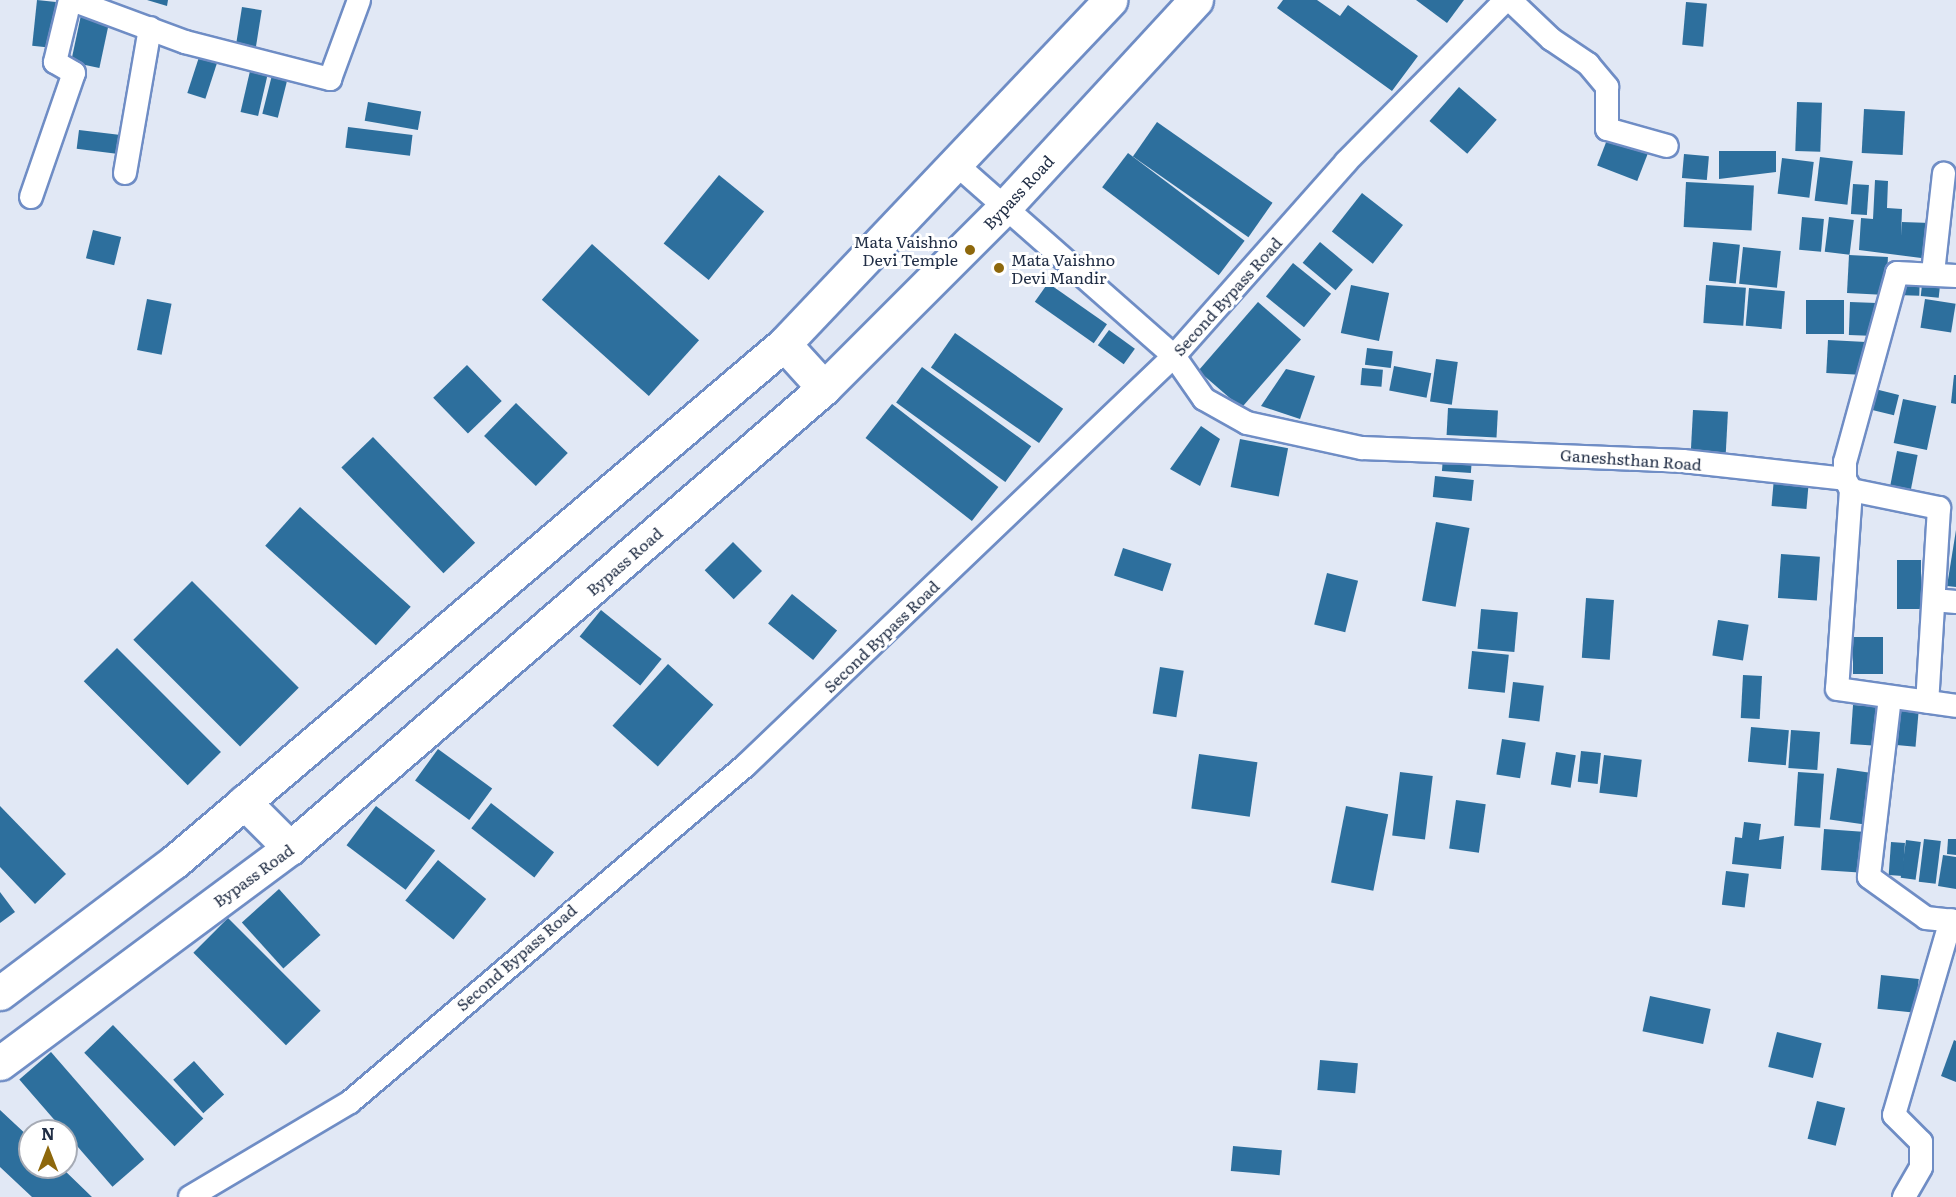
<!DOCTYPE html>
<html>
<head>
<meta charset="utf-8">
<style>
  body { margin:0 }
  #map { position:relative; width:1956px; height:1197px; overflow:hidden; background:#e1e8f5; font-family:Literata,serif }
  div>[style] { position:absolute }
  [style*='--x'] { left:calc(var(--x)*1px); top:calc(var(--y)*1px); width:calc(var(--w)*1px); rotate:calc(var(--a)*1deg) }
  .building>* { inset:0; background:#2d6f9d; transform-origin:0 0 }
  .roads { filter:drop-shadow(2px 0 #6f8dc5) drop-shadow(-2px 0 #6f8dc5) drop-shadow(0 2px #6f8dc5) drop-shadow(0 -2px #6f8dc5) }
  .minor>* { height:22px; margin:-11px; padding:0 11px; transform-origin:11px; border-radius:11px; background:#fff }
  .primary>* { height:33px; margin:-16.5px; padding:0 16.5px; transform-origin:16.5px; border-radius:16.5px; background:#fff }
  .dots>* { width:16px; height:16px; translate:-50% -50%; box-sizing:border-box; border:3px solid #fff; border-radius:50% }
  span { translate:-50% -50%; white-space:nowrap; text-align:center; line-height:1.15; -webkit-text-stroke:6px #fff; paint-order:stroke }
  .street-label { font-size:16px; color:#212e45 }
  .poi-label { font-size:16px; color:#212e45 }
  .right { translate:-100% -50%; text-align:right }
  .left { translate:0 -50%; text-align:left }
  .north { position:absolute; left:18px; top:1119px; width:60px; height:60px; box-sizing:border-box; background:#fff; border:2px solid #a6abb5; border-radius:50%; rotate:0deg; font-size:16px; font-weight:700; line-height:24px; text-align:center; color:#212e45 }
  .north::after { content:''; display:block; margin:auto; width:21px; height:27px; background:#8e680c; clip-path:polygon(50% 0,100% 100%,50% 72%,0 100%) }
</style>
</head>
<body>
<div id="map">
  <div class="building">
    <i style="left:37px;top:0;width:19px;height:46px;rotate:6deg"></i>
    <i style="clip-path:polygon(147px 0,168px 0,167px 6px)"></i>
    <i style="clip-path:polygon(1283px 0,1317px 0,1340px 16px,1348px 5px,1418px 56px,1392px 91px,1277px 8px)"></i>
    <i style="clip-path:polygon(1416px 0,1464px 0,1447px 23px)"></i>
    <i style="left:1686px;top:2px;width:21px;height:43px;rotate:5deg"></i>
    <i style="left:242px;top:7px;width:20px;height:41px;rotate:9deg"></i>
    <i style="left:81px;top:15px;width:29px;height:48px;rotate:12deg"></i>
    <i style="left:200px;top:54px;width:19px;height:41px;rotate:18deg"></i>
    <i style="left:250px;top:71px;width:18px;height:42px;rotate:13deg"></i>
    <i style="left:272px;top:75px;width:16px;height:40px;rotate:14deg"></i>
    <i style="left:1459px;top:87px;width:50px;height:45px;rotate:41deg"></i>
    <i style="left:368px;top:102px;width:54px;height:19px;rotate:10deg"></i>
    <i style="left:1797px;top:102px;width:25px;height:49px;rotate:2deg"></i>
    <i style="left:1864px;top:109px;width:41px;height:44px;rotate:3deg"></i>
    <i style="left:1157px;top:122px;width:141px;height:42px;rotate:35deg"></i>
    <i style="left:348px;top:127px;width:65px;height:21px;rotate:7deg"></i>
    <i style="left:79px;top:130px;width:42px;height:19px;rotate:7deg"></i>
    <i style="left:1610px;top:132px;width:43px;height:36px;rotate:21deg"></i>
    <i style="clip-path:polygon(1719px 151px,1776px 151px,1776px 172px,1719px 179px)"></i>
    <i style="left:1128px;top:153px;width:146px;height:43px;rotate:37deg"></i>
    <i style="left:1684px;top:154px;width:25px;height:24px;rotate:5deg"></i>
    <i style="left:1820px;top:157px;width:33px;height:44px;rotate:7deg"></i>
    <i style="left:1782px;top:158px;width:32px;height:36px;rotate:7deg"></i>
    <i style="left:719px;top:175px;width:58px;height:88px;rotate:39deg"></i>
    <i style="clip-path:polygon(1875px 180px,1888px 181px,1887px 208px,1902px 209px,1901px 236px,1902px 222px,1931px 223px,1929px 259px,1859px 250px,1861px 218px,1873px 219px)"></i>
    <i style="left:1686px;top:182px;width:68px;height:45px;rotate:3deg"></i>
    <i style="left:1853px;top:184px;width:16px;height:30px;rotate:4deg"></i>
    <i style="left:1362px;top:193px;width:52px;height:49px;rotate:38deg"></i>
    <i style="left:1802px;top:217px;width:22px;height:33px;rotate:5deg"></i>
    <i style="left:1829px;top:217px;width:25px;height:35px;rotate:7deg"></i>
    <i style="left:93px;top:230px;width:29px;height:29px;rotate:14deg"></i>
    <i style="left:1320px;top:242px;width:43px;height:27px;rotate:40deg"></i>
    <i style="left:1713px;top:242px;width:27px;height:39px;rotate:6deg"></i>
    <i style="left:592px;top:244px;width:144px;height:75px;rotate:42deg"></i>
    <i style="left:1743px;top:247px;width:38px;height:37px;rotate:6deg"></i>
    <i style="left:1849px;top:255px;width:39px;height:38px;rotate:3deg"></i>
    <i style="left:1293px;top:263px;width:49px;height:43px;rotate:39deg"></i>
    <i style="left:1897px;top:274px;width:23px;height:21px;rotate:2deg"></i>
    <i style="left:1923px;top:275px;width:18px;height:21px;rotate:6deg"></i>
    <i style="left:1048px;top:283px;width:72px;height:23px;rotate:35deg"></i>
    <i style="left:1351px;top:285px;width:39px;height:49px;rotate:12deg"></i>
    <i style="left:1706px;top:285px;width:40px;height:38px;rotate:4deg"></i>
    <i style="left:1749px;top:288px;width:36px;height:38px;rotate:5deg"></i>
    <i style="left:147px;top:299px;width:25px;height:52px;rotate:11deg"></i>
    <i style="left:1925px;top:299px;width:31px;height:29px;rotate:9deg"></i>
    <i style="left:1806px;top:300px;width:38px;height:34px"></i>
    <i style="left:1258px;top:302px;width:57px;height:91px;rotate:41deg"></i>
    <i style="left:1850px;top:302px;width:27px;height:33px;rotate:2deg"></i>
    <i style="left:1109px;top:330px;width:32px;height:19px;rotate:36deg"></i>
    <i style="left:955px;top:333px;width:132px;height:42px;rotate:35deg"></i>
    <i style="left:1828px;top:340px;width:38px;height:33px;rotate:3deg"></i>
    <i style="left:1367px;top:348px;width:26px;height:17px;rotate:7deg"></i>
    <i style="left:1436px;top:359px;width:22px;height:43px;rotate:8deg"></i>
    <i style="left:467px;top:365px;width:50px;height:47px;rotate:46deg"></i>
    <i style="left:1394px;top:366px;width:38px;height:25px;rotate:11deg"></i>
    <i style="left:922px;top:367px;width:135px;height:44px;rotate:36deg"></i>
    <i style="left:1362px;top:368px;width:21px;height:17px;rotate:5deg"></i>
    <i style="clip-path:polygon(1286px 369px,1315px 376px,1300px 419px,1261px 406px)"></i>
    <i style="clip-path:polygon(1954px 375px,1956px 375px,1956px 404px,1951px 403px)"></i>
    <i style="left:1867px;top:387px;width:33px;height:21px;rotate:14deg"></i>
    <i style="left:1903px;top:399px;width:34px;height:45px;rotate:12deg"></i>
    <i style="left:516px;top:403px;width:72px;height:46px;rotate:44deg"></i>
    <i style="left:892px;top:404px;width:135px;height:43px;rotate:38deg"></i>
    <i style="left:1448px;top:408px;width:50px;height:27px;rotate:3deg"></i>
    <i style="left:1693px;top:410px;width:35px;height:41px;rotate:3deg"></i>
    <i style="clip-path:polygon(1201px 426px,1220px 439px,1200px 486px,1170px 469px)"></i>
    <i style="left:373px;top:437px;width:147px;height:44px;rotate:46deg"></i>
    <i style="left:1240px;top:439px;width:49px;height:49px;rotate:11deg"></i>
    <i style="left:1897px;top:451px;width:21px;height:37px;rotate:11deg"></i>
    <i style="left:1443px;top:456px;width:29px;height:15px;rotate:4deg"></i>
    <i style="left:1435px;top:476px;width:39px;height:21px;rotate:6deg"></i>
    <i style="left:1774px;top:478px;width:35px;height:28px;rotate:5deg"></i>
    <i style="left:300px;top:507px;width:149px;height:52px;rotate:42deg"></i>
    <i style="left:1436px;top:522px;width:34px;height:80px;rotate:10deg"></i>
    <i style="clip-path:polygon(1956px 530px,1956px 587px,1947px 586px)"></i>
    <i style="left:733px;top:542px;width:41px;height:40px;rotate:45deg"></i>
    <i style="left:1123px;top:548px;width:51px;height:29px;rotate:18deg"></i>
    <i style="left:1781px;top:554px;width:39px;height:44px;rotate:4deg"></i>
    <i style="left:1897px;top:560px;width:24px;height:49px"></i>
    <i style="left:1327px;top:573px;width:32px;height:53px;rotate:14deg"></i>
    <i style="left:192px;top:581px;width:151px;height:83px;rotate:45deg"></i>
    <i style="left:792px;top:594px;width:58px;height:38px;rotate:39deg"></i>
    <i style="left:1586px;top:598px;width:28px;height:60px;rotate:4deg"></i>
    <i style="left:1481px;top:609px;width:37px;height:40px;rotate:5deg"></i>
    <i style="left:601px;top:610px;width:78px;height:34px;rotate:39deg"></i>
    <i style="left:1718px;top:620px;width:31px;height:36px;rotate:9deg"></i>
    <i style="left:1853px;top:637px;width:30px;height:37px"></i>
    <i style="left:117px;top:648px;width:147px;height:47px;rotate:45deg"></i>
    <i style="left:1472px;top:651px;width:37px;height:38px;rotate:6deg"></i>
    <i style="left:668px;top:664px;width:61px;height:83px;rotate:42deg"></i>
    <i style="left:1160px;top:667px;width:24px;height:47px;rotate:9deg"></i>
    <i style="left:1743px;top:675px;width:19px;height:43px;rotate:3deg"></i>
    <i style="left:1513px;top:682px;width:31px;height:36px;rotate:7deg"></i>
    <i style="left:1853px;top:705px;width:26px;height:39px;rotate:4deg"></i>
    <i style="left:1897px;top:706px;width:22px;height:39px;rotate:5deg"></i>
    <i style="left:1751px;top:727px;width:38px;height:35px;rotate:5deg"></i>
    <i style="left:1791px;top:730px;width:29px;height:38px;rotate:4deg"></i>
    <i style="left:1502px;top:739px;width:24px;height:36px;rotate:9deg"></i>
    <i style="left:438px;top:749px;width:67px;height:39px;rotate:36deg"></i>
    <i style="left:1581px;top:751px;width:20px;height:31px;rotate:6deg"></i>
    <i style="left:1556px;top:752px;width:20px;height:33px;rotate:9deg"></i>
    <i style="left:1199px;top:754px;width:59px;height:55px;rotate:8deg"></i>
    <i style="left:1604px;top:755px;width:38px;height:38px;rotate:7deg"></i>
    <i style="left:1837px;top:768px;width:37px;height:52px;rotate:8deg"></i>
    <i style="left:1400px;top:772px;width:33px;height:64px;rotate:7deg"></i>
    <i style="left:1798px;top:772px;width:26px;height:54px;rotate:4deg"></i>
    <i style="left:1456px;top:800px;width:30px;height:49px;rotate:8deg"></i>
    <i style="left:491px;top:803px;width:80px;height:32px;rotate:38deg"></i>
    <i style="clip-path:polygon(0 806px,66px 874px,35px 904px,0 867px)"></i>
    <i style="left:376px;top:806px;width:74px;height:49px;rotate:37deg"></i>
    <i style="left:1346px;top:806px;width:43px;height:78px;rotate:11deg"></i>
    <i style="clip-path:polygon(1744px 822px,1761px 824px,1759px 840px,1784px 836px,1781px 869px,1732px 864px,1735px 837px,1742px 838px)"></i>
    <i style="left:1824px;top:829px;width:42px;height:41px;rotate:4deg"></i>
    <i style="left:1924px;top:839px;width:17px;height:43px;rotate:7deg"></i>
    <i style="clip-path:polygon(1948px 839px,1956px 839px,1956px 855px,1947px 854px)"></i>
    <i style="left:1906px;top:840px;width:15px;height:38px;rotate:8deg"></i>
    <i style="left:1891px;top:842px;width:14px;height:33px;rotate:4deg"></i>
    <i style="clip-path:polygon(1943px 855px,1956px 857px,1956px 889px,1938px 886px)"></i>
    <i style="left:438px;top:860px;width:62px;height:52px;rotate:39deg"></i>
    <i style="left:1726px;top:871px;width:23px;height:34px;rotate:7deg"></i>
    <i style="left:279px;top:889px;width:62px;height:50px;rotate:48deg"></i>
    <i style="clip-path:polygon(0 892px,15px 912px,0 923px)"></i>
    <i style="left:228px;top:918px;width:131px;height:49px;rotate:45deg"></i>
    <i style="left:1881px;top:975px;width:38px;height:34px;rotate:6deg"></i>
    <i style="left:1650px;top:996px;width:62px;height:36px;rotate:12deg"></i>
    <i style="left:113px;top:1025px;width:130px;height:40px;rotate:46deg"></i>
    <i style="left:1777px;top:1032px;width:46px;height:36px;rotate:14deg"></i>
    <i style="clip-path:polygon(1954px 1040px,1956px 1041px,1956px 1082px,1941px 1076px)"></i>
    <i style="left:51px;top:1052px;width:142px;height:42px;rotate:49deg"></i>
    <i style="left:1320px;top:1060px;width:38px;height:30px;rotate:5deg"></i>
    <i style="left:194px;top:1061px;width:45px;height:28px;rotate:48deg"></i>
    <i style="left:1817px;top:1101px;width:29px;height:39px;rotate:14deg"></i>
    <i style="clip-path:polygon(0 1110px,30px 1138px,30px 1167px,61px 1167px,92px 1197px,32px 1197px,0 1167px)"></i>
    <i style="left:1233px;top:1146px;width:49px;height:25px;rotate:5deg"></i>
  </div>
  <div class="roads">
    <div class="minor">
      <i style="--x:72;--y:0;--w:121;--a:20.4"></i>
      <i style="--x:185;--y:42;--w:150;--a:14.3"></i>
      <i style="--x:330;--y:79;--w:84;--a:-69.8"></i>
      <i style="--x:1510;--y:0;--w:57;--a:43.6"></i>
      <i style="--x:1551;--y:39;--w:45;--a:34"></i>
      <i style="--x:1588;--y:64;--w:30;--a:50"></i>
      <i style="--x:1607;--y:87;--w:42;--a:90"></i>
      <i style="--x:1607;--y:129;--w:62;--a:15.8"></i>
      <i style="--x:956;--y:164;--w:290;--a:41.4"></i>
      <i style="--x:1174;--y:356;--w:52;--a:55.1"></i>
      <i style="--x:1204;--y:399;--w:49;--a:29.2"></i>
      <i style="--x:1247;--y:423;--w:118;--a:12.3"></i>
      <i style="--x:1362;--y:448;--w:321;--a:2.3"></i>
      <i style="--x:1683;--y:461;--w:163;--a:6.3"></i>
      <i style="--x:1845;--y:479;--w:17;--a:-90"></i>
      <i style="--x:1845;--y:462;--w:196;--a:-74.6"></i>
      <i style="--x:1897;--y:273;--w:59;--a:2.9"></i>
      <i style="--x:125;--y:173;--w:147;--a:-80.2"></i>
      <i style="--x:31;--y:197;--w:131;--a:-70.9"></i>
      <i style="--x:74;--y:73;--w:22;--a:-150"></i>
      <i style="--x:55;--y:62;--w:64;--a:-76.4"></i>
      <i style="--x:1933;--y:273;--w:100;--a:-83.7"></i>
      <i style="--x:1845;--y:479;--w:13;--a:61"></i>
      <i style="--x:1851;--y:490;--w:199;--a:94"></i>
      <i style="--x:1837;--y:689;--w:120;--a:8.1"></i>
      <i style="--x:1851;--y:490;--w:90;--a:11.6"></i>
      <i style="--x:1939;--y:508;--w:194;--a:93.5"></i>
      <i style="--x:1934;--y:600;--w:22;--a:5"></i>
      <i style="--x:1890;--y:697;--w:181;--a:96.7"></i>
      <i style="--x:1869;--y:877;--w:70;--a:35.7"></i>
      <i style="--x:1926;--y:918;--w:30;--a:6"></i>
      <i style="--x:190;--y:1197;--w:186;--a:-30.7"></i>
      <i style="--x:350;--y:1102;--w:519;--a:-40.39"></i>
      <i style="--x:745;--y:766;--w:593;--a:-43.7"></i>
      <i style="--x:1174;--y:356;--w:259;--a:-48.4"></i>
      <i style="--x:1346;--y:162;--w:228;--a:-45.4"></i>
      <i style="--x:1904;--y:1197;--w:34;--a:-60"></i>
      <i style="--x:1921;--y:1167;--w:25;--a:-90"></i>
      <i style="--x:1921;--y:1142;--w:38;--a:-135"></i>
      <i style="--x:1894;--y:1115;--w:203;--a:-73.7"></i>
    </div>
    <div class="primary">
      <i style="--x:784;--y:344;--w:59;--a:47.7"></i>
      <i style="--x:244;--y:802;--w:65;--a:45"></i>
      <i style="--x:0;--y:993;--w:218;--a:-37"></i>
      <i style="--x:174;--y:862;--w:800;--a:-40.34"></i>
      <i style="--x:784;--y:344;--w:474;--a:-46.5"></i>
      <i style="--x:0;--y:1063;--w:361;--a:-36.6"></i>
      <i style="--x:290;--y:848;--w:705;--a:-40.74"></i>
      <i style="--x:824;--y:388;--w:252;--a:-45"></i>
      <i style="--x:1002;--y:210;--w:286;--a:-47.3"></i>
    </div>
  </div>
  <div class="dots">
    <i style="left:970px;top:250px;background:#8e680c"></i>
    <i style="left:999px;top:268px;background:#8e680c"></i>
  </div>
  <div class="street-label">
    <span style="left:1018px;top:192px;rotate:-47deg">Bypass Road</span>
    <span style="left:1227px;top:296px;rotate:-48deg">Second Bypass Road</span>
    <span style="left:1631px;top:459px;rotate:4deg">Ganeshsthan Road</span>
    <span style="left:624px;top:561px;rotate:-41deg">Bypass Road</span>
    <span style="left:881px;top:636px;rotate:-44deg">Second Bypass Road</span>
    <span style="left:253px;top:875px;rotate:-36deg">Bypass Road</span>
    <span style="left:516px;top:957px;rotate:-41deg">Second Bypass Road</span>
  </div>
  <div class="poi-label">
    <span class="right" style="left:958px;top:250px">Mata Vaishno<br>Devi Temple</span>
    <span class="left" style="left:1011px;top:268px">Mata Vaishno<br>Devi Mandir</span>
  </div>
  <div class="north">N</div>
</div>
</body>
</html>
